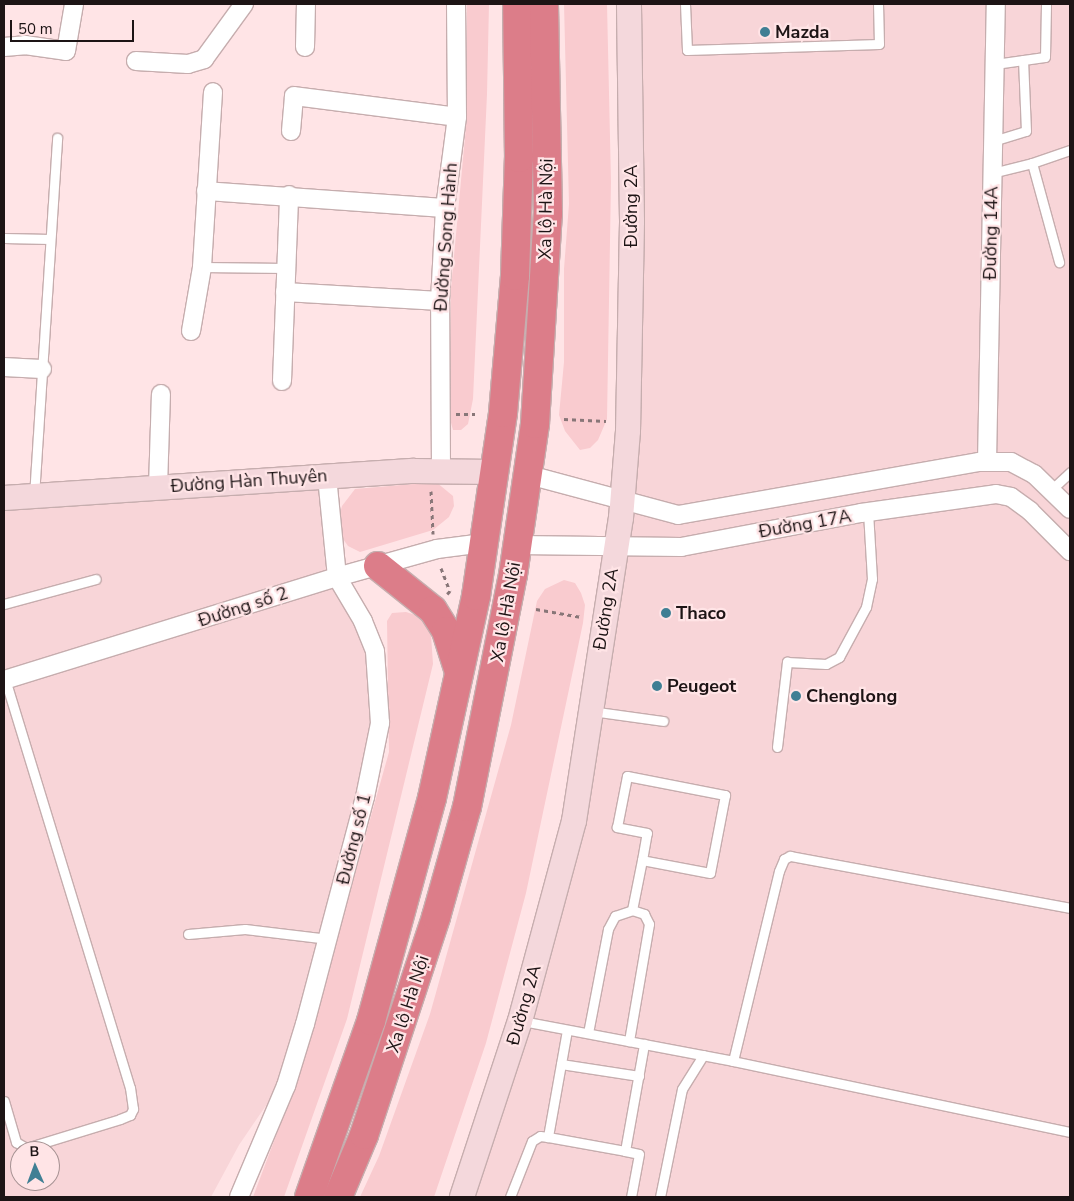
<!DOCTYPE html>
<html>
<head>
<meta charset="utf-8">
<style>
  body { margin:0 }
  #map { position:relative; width:1074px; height:1201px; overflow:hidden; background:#ffe4e6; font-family:"Nunito Sans",sans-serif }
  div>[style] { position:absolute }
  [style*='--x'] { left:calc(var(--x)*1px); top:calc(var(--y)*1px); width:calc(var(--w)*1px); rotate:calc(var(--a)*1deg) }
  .built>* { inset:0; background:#f8d5d8 }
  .green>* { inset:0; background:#f9cbcf }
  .path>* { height:3px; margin-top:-1.5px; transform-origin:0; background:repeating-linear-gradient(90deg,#887678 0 4px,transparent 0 8px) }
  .roads { filter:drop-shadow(1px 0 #c6adae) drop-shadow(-1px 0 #c6adae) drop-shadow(0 1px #c6adae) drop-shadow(0 -1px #c6adae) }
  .lane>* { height:9px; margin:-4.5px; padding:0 4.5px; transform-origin:4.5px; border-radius:4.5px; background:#fff }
  .street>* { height:18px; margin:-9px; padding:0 9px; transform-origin:9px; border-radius:9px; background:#fff }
  .secondary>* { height:24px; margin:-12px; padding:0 12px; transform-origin:12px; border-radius:12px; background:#f4d8dc }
  .highway>* { height:28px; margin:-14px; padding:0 14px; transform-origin:14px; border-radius:14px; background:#dc7d89 }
  .dots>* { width:14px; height:14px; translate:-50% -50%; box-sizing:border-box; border:2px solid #ffe4e6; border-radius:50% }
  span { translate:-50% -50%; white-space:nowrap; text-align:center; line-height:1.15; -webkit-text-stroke:4.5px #ffe4e6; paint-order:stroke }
  .poi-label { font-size:18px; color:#1d1415; font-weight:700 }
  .left { translate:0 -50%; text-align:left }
  .street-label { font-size:18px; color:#1d1415 }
  .frame { position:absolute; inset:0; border:5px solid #1d1415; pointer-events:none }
  .north { position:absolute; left:10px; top:1141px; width:50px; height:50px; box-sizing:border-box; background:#ffe4e6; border:1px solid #a59192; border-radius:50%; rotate:358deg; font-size:14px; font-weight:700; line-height:20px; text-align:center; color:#1d1415 }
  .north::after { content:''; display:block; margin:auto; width:18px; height:22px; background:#407f94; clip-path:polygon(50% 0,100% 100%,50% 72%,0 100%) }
  .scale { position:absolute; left:10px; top:20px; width:124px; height:22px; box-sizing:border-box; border:2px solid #1d1415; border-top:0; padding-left:6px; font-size:15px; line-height:18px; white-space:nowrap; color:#1d1415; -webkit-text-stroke:4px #ffe4e6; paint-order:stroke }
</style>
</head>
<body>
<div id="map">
  <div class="built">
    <i style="clip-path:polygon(639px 4px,1070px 4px,1070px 1197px,473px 1197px,530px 1019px,631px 517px)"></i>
    <i style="clip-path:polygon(evenodd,323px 486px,346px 600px,369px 653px,374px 722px,360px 793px,280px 1085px,239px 1145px,211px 1197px,4px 1197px,4px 508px,323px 486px,20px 1151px,50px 1151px,50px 1181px,20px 1181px,20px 1151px)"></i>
  </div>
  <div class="green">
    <i style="clip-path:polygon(467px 4px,489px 4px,487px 94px,473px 399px,468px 424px,461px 430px,453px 430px,450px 419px,451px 288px,467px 116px)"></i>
    <i style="clip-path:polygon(564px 4px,607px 4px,611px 182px,607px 419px,598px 440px,590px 448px,580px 450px,565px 431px,559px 415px,564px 362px,564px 269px,569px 204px)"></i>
    <i style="clip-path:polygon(436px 482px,453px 496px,454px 506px,449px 517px,433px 530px,360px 552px,348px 546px,341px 536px,338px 521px,342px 506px,355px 489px)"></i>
    <i style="clip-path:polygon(564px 580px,575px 583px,581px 593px,585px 605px,583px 623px,526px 893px,486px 1043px,434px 1197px,360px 1197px,379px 1156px,430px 1014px,511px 725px,537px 601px,545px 589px)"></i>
    <i style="clip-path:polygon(406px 612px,422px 617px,427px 624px,431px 635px,433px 664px,347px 1019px,284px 1197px,253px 1197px,297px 1080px,389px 752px,387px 621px,392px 613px)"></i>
  </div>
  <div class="path">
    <i style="--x:456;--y:414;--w:19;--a:0"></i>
    <i style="--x:564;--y:419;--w:42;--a:2.7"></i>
    <i style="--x:431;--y:491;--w:43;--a:87.3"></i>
    <i style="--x:441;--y:568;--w:25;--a:69"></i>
    <i style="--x:450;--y:591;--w:4;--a:135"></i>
    <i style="--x:536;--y:609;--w:46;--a:10.1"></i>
  </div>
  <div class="roads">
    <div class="lane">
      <i style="--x:685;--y:4;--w:46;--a:87.5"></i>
      <i style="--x:687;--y:50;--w:192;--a:-1.8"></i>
      <i style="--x:879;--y:44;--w:40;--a:-91.4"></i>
      <i style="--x:995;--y:64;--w:50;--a:-8"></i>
      <i style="--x:1045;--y:57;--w:53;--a:-88.9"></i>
      <i style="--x:993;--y:141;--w:34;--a:-17"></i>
      <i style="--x:1026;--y:131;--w:71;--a:-92.4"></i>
      <i style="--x:1032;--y:163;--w:40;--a:-18.9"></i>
      <i style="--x:992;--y:173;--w:41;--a:-14"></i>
      <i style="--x:1032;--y:163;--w:103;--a:74.7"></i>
      <i style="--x:4;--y:238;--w:46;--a:1.2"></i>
      <i style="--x:202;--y:267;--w:84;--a:0.7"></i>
      <i style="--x:1051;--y:490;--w:26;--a:-43"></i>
      <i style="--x:34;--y:496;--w:359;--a:-86.3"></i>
      <i style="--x:4;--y:604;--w:95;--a:-15.2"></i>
      <i style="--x:591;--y:711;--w:73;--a:7.9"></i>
      <i style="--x:777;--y:747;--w:86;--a:-83.3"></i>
      <i style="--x:787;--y:662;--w:39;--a:3"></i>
      <i style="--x:826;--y:664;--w:15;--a:-28"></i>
      <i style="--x:839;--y:657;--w:57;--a:-61.6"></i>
      <i style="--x:866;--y:607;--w:29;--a:-78"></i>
      <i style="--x:872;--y:579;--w:67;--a:-93.4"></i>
      <i style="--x:632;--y:910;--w:51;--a:-78.7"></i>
      <i style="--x:642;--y:860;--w:27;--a:-80"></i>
      <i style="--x:647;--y:833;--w:31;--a:-169"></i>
      <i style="--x:617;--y:827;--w:52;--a:-78.9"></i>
      <i style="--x:627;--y:776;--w:100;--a:11"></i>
      <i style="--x:725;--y:795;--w:79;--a:100.9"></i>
      <i style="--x:710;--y:873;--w:69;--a:-169.2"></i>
      <i style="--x:188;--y:934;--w:57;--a:-5"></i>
      <i style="--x:245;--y:929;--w:84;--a:6.9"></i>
      <i style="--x:522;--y:1021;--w:215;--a:10.7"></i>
      <i style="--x:733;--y:1061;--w:344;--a:11.9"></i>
      <i style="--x:567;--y:1030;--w:109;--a:100.1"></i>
      <i style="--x:548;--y:1137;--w:78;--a:10.3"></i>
      <i style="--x:625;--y:1151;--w:109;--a:-79.9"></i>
      <i style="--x:588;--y:1033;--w:106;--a:-79.1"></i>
      <i style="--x:608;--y:929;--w:15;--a:-62"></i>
      <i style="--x:615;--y:916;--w:18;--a:-19"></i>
      <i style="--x:632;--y:910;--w:13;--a:18"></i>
      <i style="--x:644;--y:914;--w:11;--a:63"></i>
      <i style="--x:649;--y:924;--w:119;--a:99.7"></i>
      <i style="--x:733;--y:1061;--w:195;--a:-76.4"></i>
      <i style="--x:779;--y:871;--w:13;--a:-67"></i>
      <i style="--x:784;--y:859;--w:7;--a:-27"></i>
      <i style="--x:790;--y:856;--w:285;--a:10.5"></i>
      <i style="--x:561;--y:1064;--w:79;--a:8.7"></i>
      <i style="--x:4;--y:1101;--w:43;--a:73.7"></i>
      <i style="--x:16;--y:1142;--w:12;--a:31"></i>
      <i style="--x:26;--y:1148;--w:98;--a:-17.1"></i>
      <i style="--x:120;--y:1119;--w:11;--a:-22"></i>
      <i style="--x:130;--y:1115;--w:7;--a:-63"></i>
      <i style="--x:133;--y:1109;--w:21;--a:-98"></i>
      <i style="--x:130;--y:1088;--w:427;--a:-107"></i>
      <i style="--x:625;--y:1151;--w:14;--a:12"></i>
      <i style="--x:639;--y:1154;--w:44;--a:100.5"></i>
      <i style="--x:510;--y:1197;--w:60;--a:-68.6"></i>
      <i style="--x:532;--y:1141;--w:9;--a:-32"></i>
      <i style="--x:540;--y:1136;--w:8;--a:7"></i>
      <i style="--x:660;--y:1197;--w:110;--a:-78.5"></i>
      <i style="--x:682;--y:1089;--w:40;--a:-58"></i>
    </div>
    <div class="street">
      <i style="--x:4;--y:47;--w:21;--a:-5"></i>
      <i style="--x:25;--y:45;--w:41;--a:8.3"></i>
      <i style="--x:66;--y:51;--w:48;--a:-80.3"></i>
      <i style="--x:305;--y:47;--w:43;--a:-88.7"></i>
      <i style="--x:136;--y:61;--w:52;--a:3.3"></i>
      <i style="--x:188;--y:64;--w:17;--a:-17"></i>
      <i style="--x:204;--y:59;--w:68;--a:-54"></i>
      <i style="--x:291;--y:131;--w:35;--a:-85"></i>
      <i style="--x:294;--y:96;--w:164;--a:7.3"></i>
      <i style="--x:206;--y:191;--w:240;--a:4.1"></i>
      <i style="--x:285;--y:292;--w:155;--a:3.3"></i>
      <i style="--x:191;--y:331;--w:65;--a:-80.2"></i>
      <i style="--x:202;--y:267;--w:175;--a:-86.4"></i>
      <i style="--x:4;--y:367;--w:38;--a:3"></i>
      <i style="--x:282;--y:381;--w:186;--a:-87.8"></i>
      <i style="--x:987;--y:462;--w:458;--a:-88.9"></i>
      <i style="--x:441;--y:471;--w:170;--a:-90.3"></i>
      <i style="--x:440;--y:301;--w:93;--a:-86.9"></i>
      <i style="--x:445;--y:208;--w:92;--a:-82.5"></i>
      <i style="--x:457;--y:117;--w:113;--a:-90.5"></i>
      <i style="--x:529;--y:475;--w:154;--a:15"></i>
      <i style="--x:678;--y:515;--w:306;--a:-10"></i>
      <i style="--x:979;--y:462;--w:32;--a:0"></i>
      <i style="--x:1011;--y:462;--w:26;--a:28"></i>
      <i style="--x:1034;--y:474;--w:50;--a:44.2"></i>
      <i style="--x:158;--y:488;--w:94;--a:-88.2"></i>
      <i style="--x:518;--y:545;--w:163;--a:0.7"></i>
      <i style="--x:681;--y:547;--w:183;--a:-10.7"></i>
      <i style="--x:861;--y:513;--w:136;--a:-8"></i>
      <i style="--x:996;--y:494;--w:15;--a:11"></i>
      <i style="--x:1011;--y:497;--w:24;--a:36"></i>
      <i style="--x:1030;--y:511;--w:57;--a:45"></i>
      <i style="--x:4;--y:680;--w:349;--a:-17.2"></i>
      <i style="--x:337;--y:577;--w:104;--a:-15.6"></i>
      <i style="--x:437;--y:549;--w:47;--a:-7.3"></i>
      <i style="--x:239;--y:1197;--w:121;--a:-67.1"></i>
      <i style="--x:286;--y:1086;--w:65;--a:-73"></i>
      <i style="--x:305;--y:1024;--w:235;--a:-75.2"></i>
      <i style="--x:365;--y:797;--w:76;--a:-78.5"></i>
      <i style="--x:380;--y:723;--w:72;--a:-94"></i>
      <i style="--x:375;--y:651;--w:32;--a:-112"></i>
      <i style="--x:363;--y:621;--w:51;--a:-120.6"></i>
      <i style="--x:337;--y:577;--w:101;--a:-95.7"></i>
    </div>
    <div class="secondary">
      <i style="--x:4;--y:498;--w:411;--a:-3.8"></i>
      <i style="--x:414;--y:471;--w:80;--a:0.7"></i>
      <i style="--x:462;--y:1197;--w:185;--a:-71.8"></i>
      <i style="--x:520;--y:1021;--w:207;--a:-74.9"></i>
      <i style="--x:574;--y:821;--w:307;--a:-81.2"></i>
      <i style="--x:621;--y:518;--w:87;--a:-85.4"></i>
      <i style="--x:628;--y:431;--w:210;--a:-88.9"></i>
      <i style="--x:632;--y:221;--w:217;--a:-90.8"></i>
    </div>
    <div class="highway">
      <i style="--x:378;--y:566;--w:70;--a:38.7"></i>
      <i style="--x:433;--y:610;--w:25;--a:58"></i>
      <i style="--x:446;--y:631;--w:43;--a:72.4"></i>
      <i style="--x:309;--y:1197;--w:187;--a:-70.6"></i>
      <i style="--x:371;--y:1021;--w:231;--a:-74.7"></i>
      <i style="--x:432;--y:798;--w:207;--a:-77.7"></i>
      <i style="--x:476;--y:596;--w:185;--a:-81.6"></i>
      <i style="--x:503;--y:413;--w:138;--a:-85"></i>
      <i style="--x:515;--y:276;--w:118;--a:-88.1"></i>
      <i style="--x:519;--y:158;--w:154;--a:-90.7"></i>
      <i style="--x:338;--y:1197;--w:67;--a:-67.2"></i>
      <i style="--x:364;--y:1135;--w:230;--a:-71.7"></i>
      <i style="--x:436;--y:917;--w:114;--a:-74.3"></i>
      <i style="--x:467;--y:807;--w:237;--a:-78.8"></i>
      <i style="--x:513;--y:575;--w:153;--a:-81.7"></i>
      <i style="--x:535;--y:424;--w:210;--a:-86.5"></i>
      <i style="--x:548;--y:214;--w:210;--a:-91.1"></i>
    </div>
  </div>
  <div class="dots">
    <i style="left:765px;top:32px;background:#407f94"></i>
    <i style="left:666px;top:613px;background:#407f94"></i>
    <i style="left:657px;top:686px;background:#407f94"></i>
    <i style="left:796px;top:696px;background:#407f94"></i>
  </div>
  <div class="poi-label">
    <span class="left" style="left:775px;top:32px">Mazda</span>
    <span class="left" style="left:676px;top:613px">Thaco</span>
    <span class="left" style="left:667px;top:686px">Peugeot</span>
    <span class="left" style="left:806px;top:696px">Chenglong</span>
  </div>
  <div class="street-label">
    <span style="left:631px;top:206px;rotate:-90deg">Đường 2A</span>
    <span style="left:546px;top:209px;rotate:-89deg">Xa lộ Hà Nội</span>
    <span style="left:991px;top:233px;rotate:-89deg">Đường 14A</span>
    <span style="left:446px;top:237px;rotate:-86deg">Đường Song Hành</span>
    <span style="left:249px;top:481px;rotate:-4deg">Đường Hàn Thuyên</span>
    <span style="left:805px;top:524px;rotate:-10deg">Đường 17A</span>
    <span style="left:243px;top:607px;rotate:-18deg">Đường số 2</span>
    <span style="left:606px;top:609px;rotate:-81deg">Đường 2A</span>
    <span style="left:506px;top:612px;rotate:-80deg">Xa lộ Hà Nội</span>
    <span style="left:354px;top:839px;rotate:-76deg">Đường số 1</span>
    <span style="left:408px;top:1004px;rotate:-72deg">Xa lộ Hà Nội</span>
    <span style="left:524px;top:1005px;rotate:-74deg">Đường 2A</span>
  </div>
  <div class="frame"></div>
  <div class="north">B</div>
  <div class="scale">50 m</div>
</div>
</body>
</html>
